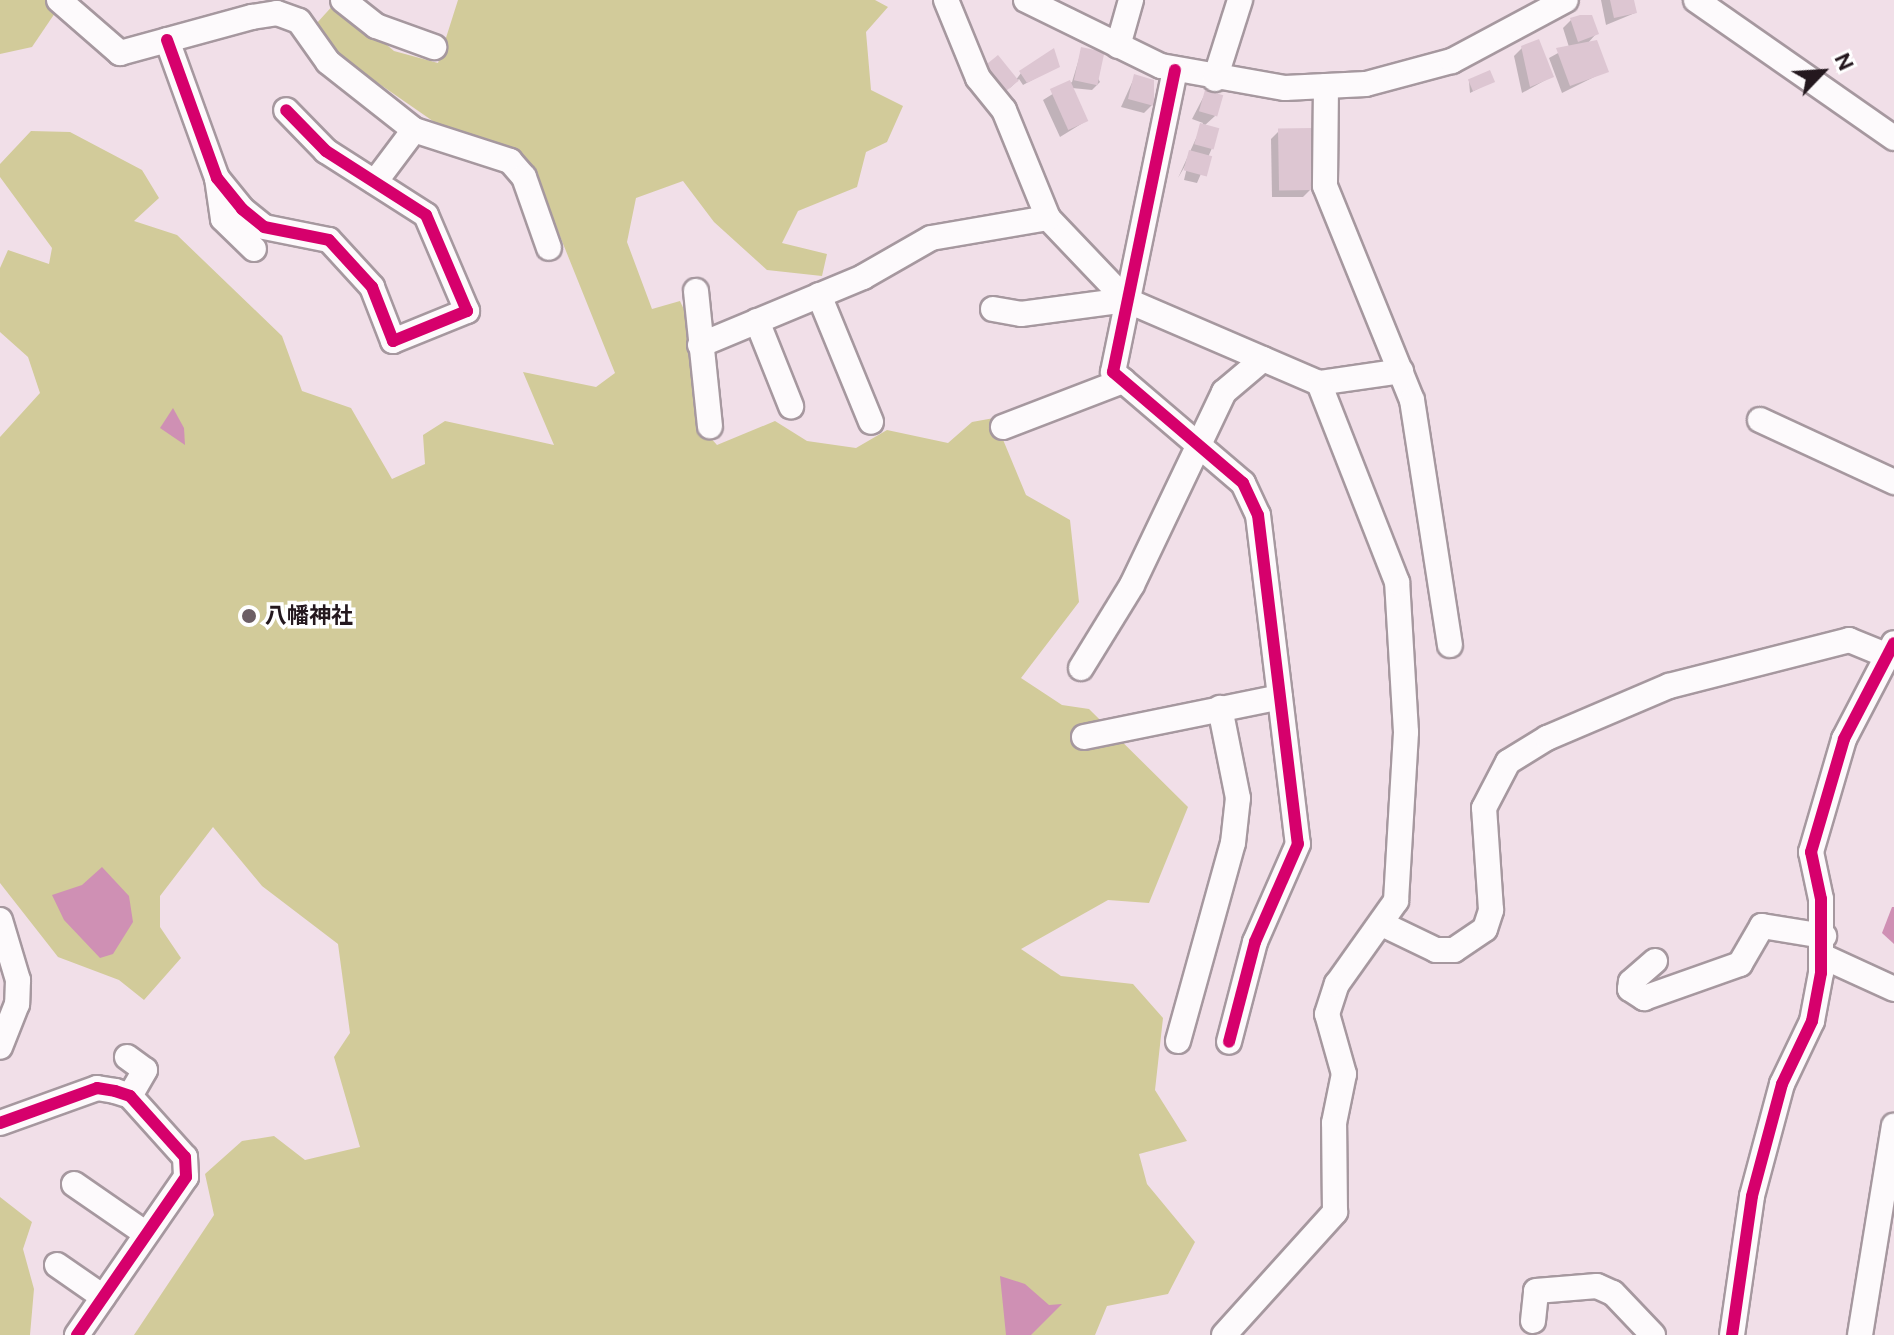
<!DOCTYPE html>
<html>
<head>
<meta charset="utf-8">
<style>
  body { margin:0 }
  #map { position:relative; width:1894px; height:1335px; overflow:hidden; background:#f1dfe8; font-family:"DM Sans","Noto Sans JP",sans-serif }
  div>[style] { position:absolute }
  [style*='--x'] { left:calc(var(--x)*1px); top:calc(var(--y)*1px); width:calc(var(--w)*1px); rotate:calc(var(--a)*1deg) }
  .green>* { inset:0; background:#d2cb9a }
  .water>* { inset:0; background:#cf90b4 }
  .shadow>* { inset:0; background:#0003 }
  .building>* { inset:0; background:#ddc6d2; transform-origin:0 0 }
  .roads { filter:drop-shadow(2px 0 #a6989f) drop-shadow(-2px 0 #a6989f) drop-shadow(0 2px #a6989f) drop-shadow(0 -2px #a6989f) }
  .minor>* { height:24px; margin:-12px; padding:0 12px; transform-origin:12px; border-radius:12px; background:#fdfafc }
  .cycleway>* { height:12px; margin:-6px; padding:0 6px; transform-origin:6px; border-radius:6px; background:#d6006c }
  .dots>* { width:22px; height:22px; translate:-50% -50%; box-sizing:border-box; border:4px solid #fff; border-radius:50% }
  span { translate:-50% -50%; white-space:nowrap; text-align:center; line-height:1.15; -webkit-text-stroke:7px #fff; paint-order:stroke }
  .poi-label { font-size:22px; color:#24181e; font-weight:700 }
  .left { translate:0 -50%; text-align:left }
  .north { position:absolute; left:1782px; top:32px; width:80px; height:80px; -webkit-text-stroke:6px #fff; paint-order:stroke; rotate:65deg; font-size:22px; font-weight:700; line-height:32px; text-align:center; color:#24181e }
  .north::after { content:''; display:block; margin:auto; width:28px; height:36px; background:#24181e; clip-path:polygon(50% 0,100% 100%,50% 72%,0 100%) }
</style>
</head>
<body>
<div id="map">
  <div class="green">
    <i style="clip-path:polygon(0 0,46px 0,55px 13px,32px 47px,0 54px)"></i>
    <i style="clip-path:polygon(458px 0,875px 0,888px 7px,866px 32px,871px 90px,903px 106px,887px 142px,866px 152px,857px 187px,798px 211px,782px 243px,827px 254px,822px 276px,767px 270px,714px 222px,683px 181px,636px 198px,627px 242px,652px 309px,680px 301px,696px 336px,698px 424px,717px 445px,775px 421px,807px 441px,856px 448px,887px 430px,948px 443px,972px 422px,994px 418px,1026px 495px,1070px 520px,1079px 602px,1021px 678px,1062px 705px,1089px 709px,1188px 807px,1149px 903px,1108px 900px,1021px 949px,1061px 976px,1133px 984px,1163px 1018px,1155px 1090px,1187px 1141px,1139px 1154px,1147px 1184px,1195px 1242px,1168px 1294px,1107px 1306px,1095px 1335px,134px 1335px,214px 1215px,205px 1174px,242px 1141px,274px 1136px,305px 1160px,360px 1147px,334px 1057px,350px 1033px,338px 944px,262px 886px,213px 827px,160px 896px,160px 927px,181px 958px,144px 1000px,119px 980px,58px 957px,0 883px,0 437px,40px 393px,28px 357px,0 332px,0 268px,8px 250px,49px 264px,52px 248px,0 177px,0 164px,31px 131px,70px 132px,142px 170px,159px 198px,134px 221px,177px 235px,282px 336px,302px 391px,351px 408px,392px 479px,425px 464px,423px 435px,445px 421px,554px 445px,523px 372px,596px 387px,615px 373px,533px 169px,440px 126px,326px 47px,316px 24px,336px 2px,394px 51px,438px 63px)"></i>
    <i style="clip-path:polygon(0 1197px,32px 1222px,23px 1249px,34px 1289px,30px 1335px,0 1335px)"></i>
  </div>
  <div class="water">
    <i style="clip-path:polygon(173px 408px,184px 428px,185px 445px,160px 428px)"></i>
    <i style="clip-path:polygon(102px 867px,129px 896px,133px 922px,113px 954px,100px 958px,64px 920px,52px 895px,82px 885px)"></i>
    <i style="clip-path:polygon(1892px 907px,1894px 907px,1894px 944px,1882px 933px)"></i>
    <i style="clip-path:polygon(1000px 1276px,1025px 1284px,1049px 1305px,1062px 1304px,1031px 1335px,1006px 1335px)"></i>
  </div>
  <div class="shadow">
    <i style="clip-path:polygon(1601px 0,1632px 0,1635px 13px,1606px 25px)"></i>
    <i style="clip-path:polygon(1591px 17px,1596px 34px,1587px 44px,1606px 71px,1562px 93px,1549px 58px,1569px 47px,1563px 28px,1571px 20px)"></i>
    <i style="clip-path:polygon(1522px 48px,1551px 77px,1522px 93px,1514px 56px)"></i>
    <i style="clip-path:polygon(1082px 49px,1100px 82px,1092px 90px,1072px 88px,1086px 121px,1060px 137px,1043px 100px,1072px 82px)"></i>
    <i style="clip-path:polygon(1058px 66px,1023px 85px,1019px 79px,1009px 89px,1021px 73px)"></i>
    <i style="clip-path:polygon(1135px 76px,1152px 105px,1144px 113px,1121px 107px)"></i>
    <i style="clip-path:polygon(1469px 81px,1493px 81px,1470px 93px)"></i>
    <i style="clip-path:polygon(1206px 92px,1215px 116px,1204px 126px,1212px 148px,1197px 183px,1184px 180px,1189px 159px,1178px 178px,1203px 123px,1192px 119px)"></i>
    <i style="clip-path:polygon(1279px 131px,1311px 189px,1303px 197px,1272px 197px,1271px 139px)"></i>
  </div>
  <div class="building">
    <i style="clip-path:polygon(1610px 0,1634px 0,1637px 13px,1614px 18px)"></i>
    <i style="clip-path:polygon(1580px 15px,1592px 15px,1599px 34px,1578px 42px,1570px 18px)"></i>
    <i style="clip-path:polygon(1539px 39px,1554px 77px,1530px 87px,1521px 46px)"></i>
    <i style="clip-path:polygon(1597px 40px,1609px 72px,1570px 86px,1556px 48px)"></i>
    <i style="left:1081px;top:47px;width:24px;height:34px;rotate:12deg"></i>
    <i style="clip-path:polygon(1054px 48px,1060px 67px,1027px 83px,1019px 71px)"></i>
    <i style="left:998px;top:55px;width:33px;height:21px;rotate:51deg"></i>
    <i style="left:1490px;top:70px;width:13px;height:24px;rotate:67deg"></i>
    <i style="clip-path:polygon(1134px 74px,1154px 80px,1154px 106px,1128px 99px)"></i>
    <i style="left:1070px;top:80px;width:45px;height:22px;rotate:66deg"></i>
    <i style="left:1205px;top:90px;width:19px;height:22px;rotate:16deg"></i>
    <i style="left:1200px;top:123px;width:20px;height:22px;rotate:15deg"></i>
    <i style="left:1312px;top:128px;width:62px;height:34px;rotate:89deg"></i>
    <i style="left:1189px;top:150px;width:24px;height:21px;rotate:15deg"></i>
  </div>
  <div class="roads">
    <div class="minor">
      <i style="--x:59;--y:0;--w:81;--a:41"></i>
      <i style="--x:120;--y:53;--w:137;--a:-15.3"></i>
      <i style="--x:252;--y:17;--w:25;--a:-9"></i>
      <i style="--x:277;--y:13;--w:23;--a:20"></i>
      <i style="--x:299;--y:21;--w:50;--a:54.7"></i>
      <i style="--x:328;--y:62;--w:110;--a:38.3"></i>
      <i style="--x:414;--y:130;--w:101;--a:17.9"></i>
      <i style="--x:510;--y:161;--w:21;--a:49"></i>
      <i style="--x:524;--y:177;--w:75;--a:70.6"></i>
      <i style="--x:343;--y:0;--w:42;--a:38.2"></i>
      <i style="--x:376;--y:26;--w:62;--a:19.9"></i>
      <i style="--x:946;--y:0;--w:84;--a:67.7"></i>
      <i style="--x:978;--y:78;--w:41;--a:50.9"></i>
      <i style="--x:1004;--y:110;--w:117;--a:67.8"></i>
      <i style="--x:1048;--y:218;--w:113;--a:46.4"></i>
      <i style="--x:1126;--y:300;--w:210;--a:23.3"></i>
      <i style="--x:1319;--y:383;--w:83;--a:-8.3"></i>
      <i style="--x:1026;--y:0;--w:150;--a:26.1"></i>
      <i style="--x:1161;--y:66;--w:126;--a:10.1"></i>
      <i style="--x:1285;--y:88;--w:81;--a:-2.8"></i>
      <i style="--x:1366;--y:84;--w:89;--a:-15"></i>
      <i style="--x:1452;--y:61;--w:129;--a:-28.2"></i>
      <i style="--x:1696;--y:0;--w:241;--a:34.9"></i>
      <i style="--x:167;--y:40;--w:147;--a:70.1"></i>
      <i style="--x:217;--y:178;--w:40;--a:51"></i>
      <i style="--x:242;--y:209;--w:28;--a:39"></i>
      <i style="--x:264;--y:227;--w:66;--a:11.3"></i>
      <i style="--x:329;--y:240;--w:64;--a:47.5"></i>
      <i style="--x:372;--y:287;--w:58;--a:68.7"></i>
      <i style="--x:393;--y:341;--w:80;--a:-22.1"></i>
      <i style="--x:467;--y:311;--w:104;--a:-113.1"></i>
      <i style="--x:426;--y:215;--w:119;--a:-147.4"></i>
      <i style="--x:326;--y:151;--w:57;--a:-134.3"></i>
      <i style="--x:1118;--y:46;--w:48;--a:-74.2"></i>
      <i style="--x:1175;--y:70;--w:308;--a:101.6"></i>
      <i style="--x:1113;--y:372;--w:171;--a:40.5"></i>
      <i style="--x:1243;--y:483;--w:35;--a:65"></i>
      <i style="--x:1258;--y:515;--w:331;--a:83.1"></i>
      <i style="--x:1298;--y:844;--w:107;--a:113.7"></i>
      <i style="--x:1255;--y:942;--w:103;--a:104.6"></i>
      <i style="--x:1215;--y:79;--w:83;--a:-72.4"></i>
      <i style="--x:1326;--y:86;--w:100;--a:90.6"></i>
      <i style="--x:1325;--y:186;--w:231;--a:67.9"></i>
      <i style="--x:1412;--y:400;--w:248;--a:81.2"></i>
      <i style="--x:217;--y:178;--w:41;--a:81.7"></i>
      <i style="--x:223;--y:219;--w:43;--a:44.1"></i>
      <i style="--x:375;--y:182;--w:65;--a:-53.1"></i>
      <i style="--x:696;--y:291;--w:136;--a:84.1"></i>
      <i style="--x:819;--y:295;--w:137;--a:67.7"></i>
      <i style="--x:993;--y:309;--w:28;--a:10"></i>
      <i style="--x:1021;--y:314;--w:106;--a:-7.6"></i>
      <i style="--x:757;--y:321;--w:92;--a:68.2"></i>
      <i style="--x:700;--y:345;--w:177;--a:-22.6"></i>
      <i style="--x:863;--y:277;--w:78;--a:-29.8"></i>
      <i style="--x:931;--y:238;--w:119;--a:-9.7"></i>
      <i style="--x:1760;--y:420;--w:148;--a:24.8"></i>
      <i style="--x:1003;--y:427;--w:129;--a:-21"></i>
      <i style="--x:1081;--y:668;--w:97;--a:-58.4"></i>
      <i style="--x:1132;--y:585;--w:214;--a:-64.5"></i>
      <i style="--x:1224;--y:392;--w:51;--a:-40.2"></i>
      <i style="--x:1084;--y:737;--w:200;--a:-11.5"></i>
      <i style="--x:0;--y:920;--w:63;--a:73.3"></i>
      <i style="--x:18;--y:980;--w:24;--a:92"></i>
      <i style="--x:17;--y:1004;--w:46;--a:111.6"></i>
      <i style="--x:1382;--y:924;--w:60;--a:25.7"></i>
      <i style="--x:1436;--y:950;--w:18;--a:0"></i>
      <i style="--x:1454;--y:950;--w:37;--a:-34"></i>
      <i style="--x:1485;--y:929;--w:20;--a:-72"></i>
      <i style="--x:1491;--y:910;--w:102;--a:-93.9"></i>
      <i style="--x:1484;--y:808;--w:52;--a:-62.4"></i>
      <i style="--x:1508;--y:762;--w:46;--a:-31.6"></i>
      <i style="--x:1547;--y:738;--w:133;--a:-23.1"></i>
      <i style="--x:1669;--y:686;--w:186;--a:-14.3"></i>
      <i style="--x:1849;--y:640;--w:42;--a:22.3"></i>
      <i style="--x:1822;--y:956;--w:79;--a:24.6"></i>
      <i style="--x:1655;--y:961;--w:32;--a:139"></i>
      <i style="--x:1631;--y:982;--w:7;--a:98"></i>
      <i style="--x:1630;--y:989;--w:17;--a:33"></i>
      <i style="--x:1644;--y:998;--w:102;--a:-19.5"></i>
      <i style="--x:1740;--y:964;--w:44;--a:-59.9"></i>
      <i style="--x:1762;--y:926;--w:63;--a:9.2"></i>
      <i style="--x:1178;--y:1041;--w:205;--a:-74.5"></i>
      <i style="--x:1233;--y:843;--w:45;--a:-83.7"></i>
      <i style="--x:1238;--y:798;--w:92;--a:-101.3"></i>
      <i style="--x:127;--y:1057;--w:22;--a:36"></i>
      <i style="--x:145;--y:1070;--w:30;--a:120"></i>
      <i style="--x:0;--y:1123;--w:103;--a:-19.8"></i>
      <i style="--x:97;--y:1088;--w:18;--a:9"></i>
      <i style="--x:115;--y:1091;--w:16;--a:18"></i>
      <i style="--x:130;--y:1096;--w:82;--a:48"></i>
      <i style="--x:185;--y:1157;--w:20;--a:87"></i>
      <i style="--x:186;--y:1177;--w:192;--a:124.6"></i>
      <i style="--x:74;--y:1184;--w:86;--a:34.6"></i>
      <i style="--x:57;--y:1265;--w:56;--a:34.8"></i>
      <i style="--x:1533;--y:1321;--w:30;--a:-84"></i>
      <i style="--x:1536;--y:1291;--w:61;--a:-4.7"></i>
      <i style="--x:1597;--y:1286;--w:17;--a:24"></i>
      <i style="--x:1613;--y:1293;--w:58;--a:46.4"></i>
      <i style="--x:1224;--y:1335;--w:166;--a:-47.9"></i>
      <i style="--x:1335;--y:1212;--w:89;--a:-90.6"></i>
      <i style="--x:1334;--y:1123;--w:50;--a:-78.5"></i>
      <i style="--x:1344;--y:1074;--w:62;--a:-105.8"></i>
      <i style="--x:1327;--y:1014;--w:32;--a:-72"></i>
      <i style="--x:1337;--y:984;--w:102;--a:-54.6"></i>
      <i style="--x:1396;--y:901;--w:169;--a:-86.6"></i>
      <i style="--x:1406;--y:732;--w:150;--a:-93.4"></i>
      <i style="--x:1397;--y:582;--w:214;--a:-111.4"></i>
      <i style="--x:1732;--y:1335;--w:140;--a:-81.8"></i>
      <i style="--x:1752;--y:1196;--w:116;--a:-75"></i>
      <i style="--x:1782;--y:1084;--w:70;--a:-64.5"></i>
      <i style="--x:1812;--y:1021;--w:49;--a:-79.4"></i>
      <i style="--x:1821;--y:973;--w:74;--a:-90"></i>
      <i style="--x:1821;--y:899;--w:48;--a:-102"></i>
      <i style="--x:1811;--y:852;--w:118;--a:-73.7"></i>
      <i style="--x:1844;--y:739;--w:108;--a:-62.5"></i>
      <i style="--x:1860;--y:1335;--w:212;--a:-80.8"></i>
    </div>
  </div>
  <div class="cycleway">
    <i style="--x:167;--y:40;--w:147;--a:70.1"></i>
    <i style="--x:217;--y:178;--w:40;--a:51"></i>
    <i style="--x:242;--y:209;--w:28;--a:39"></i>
    <i style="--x:264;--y:227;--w:66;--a:11.3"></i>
    <i style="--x:329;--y:240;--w:64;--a:47.5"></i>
    <i style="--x:372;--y:287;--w:58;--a:68.7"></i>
    <i style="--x:393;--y:341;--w:80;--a:-22.1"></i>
    <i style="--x:467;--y:311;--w:104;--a:-113.1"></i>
    <i style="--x:426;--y:215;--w:119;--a:-147.4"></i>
    <i style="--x:326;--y:151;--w:57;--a:-134.3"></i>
    <i style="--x:1175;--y:70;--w:308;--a:101.6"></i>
    <i style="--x:1113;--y:372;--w:171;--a:40.5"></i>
    <i style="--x:1243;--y:483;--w:35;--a:65"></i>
    <i style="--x:1258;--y:515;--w:331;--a:83.1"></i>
    <i style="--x:1298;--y:844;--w:107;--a:113.7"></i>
    <i style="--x:1255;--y:942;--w:103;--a:104.6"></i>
    <i style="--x:0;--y:1123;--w:103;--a:-19.8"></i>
    <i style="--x:97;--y:1088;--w:18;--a:9"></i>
    <i style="--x:115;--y:1091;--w:16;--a:18"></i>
    <i style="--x:130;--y:1096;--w:82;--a:48"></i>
    <i style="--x:185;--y:1157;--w:20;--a:87"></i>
    <i style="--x:186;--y:1177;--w:192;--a:124.6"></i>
    <i style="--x:1732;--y:1335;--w:140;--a:-81.8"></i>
    <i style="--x:1752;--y:1196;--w:116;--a:-75"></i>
    <i style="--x:1782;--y:1084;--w:70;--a:-64.5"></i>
    <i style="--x:1812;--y:1021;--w:49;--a:-79.4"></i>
    <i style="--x:1821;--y:973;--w:74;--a:-90"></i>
    <i style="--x:1821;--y:899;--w:48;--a:-102"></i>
    <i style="--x:1811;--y:852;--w:118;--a:-73.7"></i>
    <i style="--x:1844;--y:739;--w:108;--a:-62.5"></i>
  </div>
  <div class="dots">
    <i style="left:249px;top:616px;background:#6c5e65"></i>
  </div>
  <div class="poi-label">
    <span class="left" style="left:265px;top:616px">八幡神社</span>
  </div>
  <div class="north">N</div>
</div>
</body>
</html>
